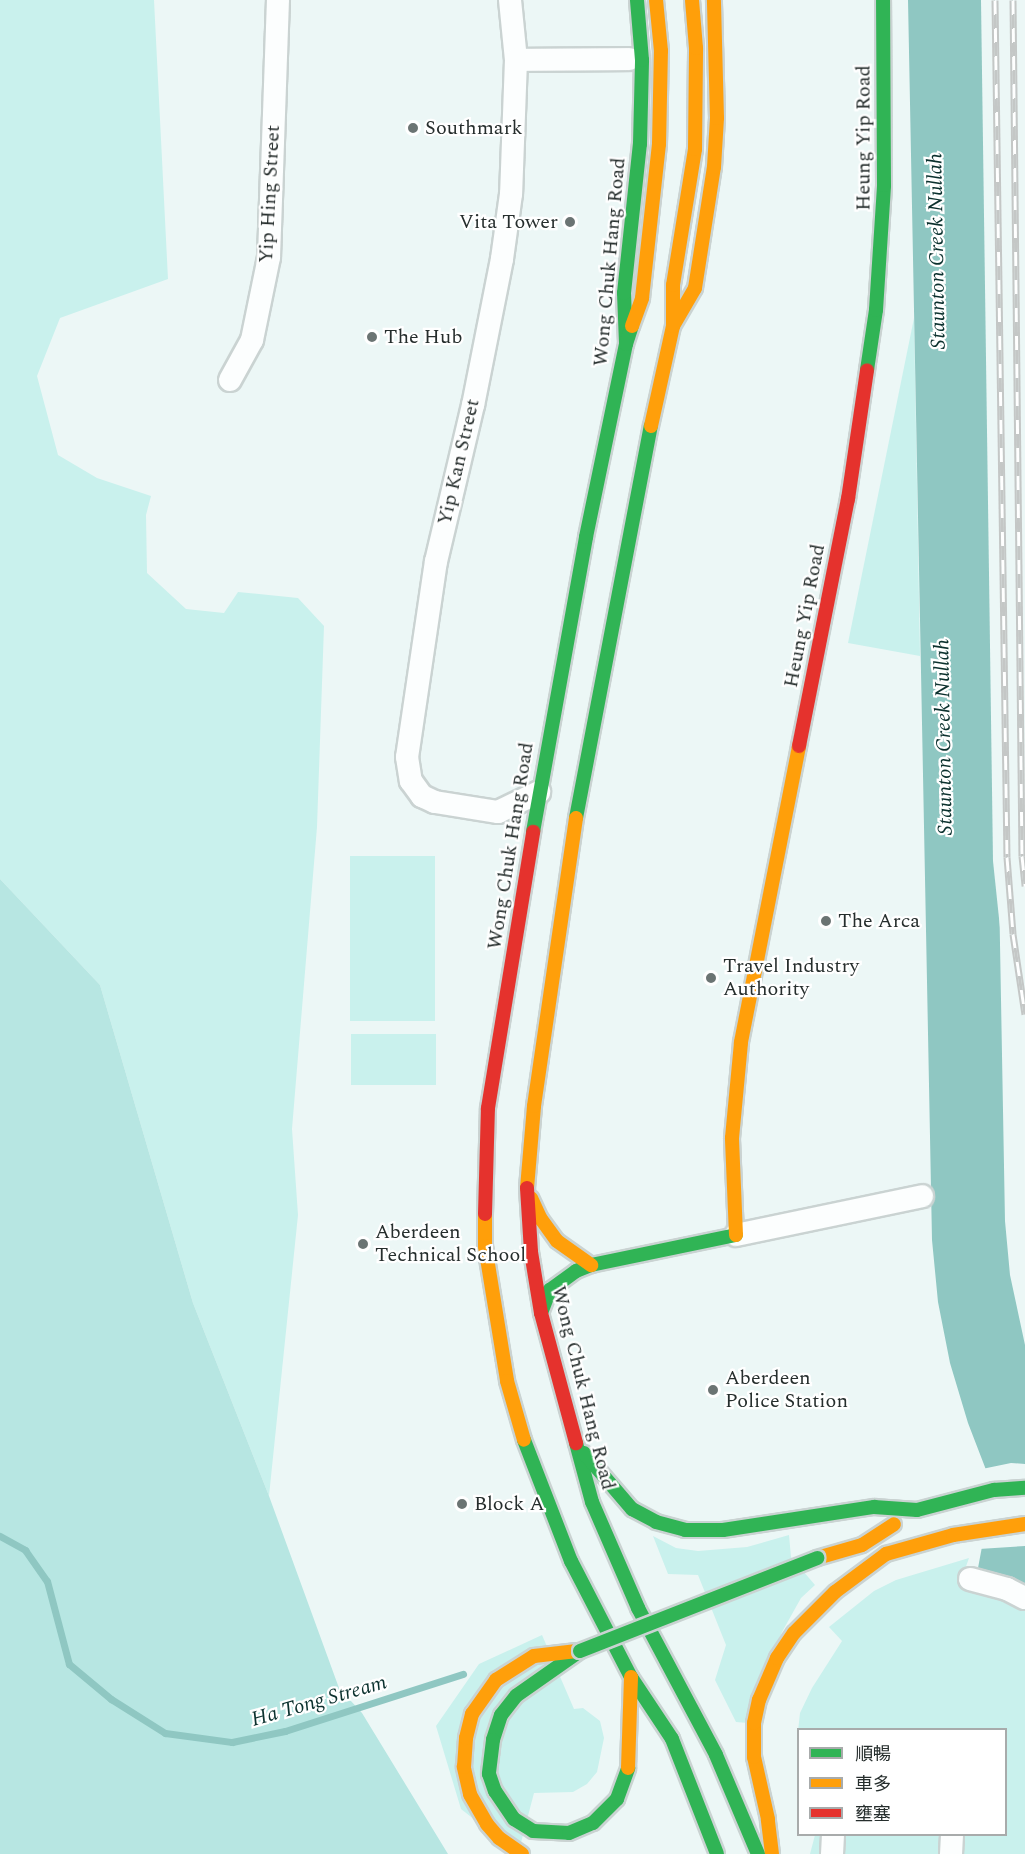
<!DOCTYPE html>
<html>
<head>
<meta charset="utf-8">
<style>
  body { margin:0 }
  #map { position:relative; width:1025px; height:1854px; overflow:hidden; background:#ecf7f6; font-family:Spectral,"Noto Sans TC",serif }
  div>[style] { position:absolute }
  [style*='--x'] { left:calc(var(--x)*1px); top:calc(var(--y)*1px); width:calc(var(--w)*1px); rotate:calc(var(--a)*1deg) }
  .green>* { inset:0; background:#c9f1ed; transform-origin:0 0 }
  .forest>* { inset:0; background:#b7e6e2 }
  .water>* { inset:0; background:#8fc7c2 }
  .pier>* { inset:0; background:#ecf7f6 }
  .stream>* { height:7px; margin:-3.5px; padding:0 3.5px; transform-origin:3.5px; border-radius:3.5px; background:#8fc7c2 }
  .roads { filter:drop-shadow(2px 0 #cad3d2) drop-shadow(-2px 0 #cad3d2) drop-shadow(0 2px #cad3d2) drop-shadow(0 -2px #cad3d2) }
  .street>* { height:22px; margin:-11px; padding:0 11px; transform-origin:11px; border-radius:11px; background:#fcfefe }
  .fast>* { height:14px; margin:-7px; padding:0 7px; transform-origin:7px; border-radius:7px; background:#30b455 }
  .slow>* { height:14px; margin:-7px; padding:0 7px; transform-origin:7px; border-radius:7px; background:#ff9f0a }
  .jam>* { height:14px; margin:-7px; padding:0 7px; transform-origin:7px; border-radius:7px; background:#e5322d }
  .rail>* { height:7px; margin-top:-3.5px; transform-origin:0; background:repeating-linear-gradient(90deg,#fff 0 14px,#c4c7c6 0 28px); box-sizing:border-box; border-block:2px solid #c4c7c6 }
  .bridges { filter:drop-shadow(2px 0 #cad3d2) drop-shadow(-2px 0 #cad3d2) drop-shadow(0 2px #cad3d2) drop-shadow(0 -2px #cad3d2) }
  .fast-bridge>* { height:14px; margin:-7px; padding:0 7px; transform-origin:7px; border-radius:7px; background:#30b455 }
  .dots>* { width:16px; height:16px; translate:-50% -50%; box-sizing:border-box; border:3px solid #fff; border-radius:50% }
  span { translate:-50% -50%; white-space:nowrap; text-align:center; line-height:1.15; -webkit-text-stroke:4.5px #fff; paint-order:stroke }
  .poi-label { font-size:20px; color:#262e2d }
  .left { translate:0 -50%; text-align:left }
  .right { translate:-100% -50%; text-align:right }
  .street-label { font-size:20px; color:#262e2d }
  .water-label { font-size:21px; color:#0b312e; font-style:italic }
  .legend { position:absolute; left:797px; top:1728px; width:210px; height:108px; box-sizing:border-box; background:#fff; border:2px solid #a8abab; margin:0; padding:8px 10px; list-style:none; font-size:18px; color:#262e2d }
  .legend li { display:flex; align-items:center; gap:12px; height:30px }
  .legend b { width:30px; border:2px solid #a8abab }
</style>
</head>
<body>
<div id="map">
  <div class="green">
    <i style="clip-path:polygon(0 0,154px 0,168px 279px,60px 318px,37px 376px,58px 455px,97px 478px,151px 496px,146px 515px,147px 573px,186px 609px,224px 613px,238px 592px,298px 598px,324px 626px,317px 827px,292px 1129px,298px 1215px,269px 1496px,193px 1303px,100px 985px,0 879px)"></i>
    <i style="clip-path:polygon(914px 318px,920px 656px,848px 643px)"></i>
    <i style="left:435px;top:856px;width:165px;height:85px;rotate:90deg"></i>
    <i style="left:351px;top:1034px;width:85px;height:51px"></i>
    <i style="clip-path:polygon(789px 1535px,791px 1557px,815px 1585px,801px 1598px,782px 1632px,748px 1723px,736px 1722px,715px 1680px,726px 1645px,698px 1575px,668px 1574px,653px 1536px,676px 1548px,698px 1551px,747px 1547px)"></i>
    <i style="clip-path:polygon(969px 1558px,959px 1586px,976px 1588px,1013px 1602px,1025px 1611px,1025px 1854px,810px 1854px,815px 1835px,1006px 1834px,1006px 1730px,798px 1731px,800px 1713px,812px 1688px,842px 1641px,829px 1627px,874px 1591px,896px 1580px)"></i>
    <i style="clip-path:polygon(542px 1635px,574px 1709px,583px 1708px,600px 1721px,604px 1738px,597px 1772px,587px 1784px,573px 1792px,534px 1793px,518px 1854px,461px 1809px,436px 1726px,479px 1664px)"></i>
  </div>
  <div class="forest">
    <i style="clip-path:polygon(0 879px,100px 985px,193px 1303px,269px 1496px,339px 1688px,362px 1713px,448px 1854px,0 1854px)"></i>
  </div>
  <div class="water">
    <i style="clip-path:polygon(908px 0,983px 0,1005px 1221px,1010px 1275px,1025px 1345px,1025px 1587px,978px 1568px,993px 1488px,968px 1423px,950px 1363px,938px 1302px,932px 1240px)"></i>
  </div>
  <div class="pier">
    <i style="clip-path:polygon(981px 0,986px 0,1004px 966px,993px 861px)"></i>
    <i style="clip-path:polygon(1011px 1463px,1025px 1464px,1025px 1546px,979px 1549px,990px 1488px,982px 1469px)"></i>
  </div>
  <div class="stream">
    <i style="--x:0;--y:1536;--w:29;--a:29"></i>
    <i style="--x:25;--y:1550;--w:38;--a:55"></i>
    <i style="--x:47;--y:1581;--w:86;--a:75.2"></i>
    <i style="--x:69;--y:1664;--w:55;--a:39.8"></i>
    <i style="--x:111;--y:1699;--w:64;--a:32.2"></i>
    <i style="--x:165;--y:1733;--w:68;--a:7.7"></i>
    <i style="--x:232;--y:1742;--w:54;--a:-11.7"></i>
    <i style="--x:285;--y:1731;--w:187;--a:-17.8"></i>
  </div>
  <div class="roads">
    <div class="street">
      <i style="--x:510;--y:0;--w:60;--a:84.3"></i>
      <i style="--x:516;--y:60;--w:134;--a:92.1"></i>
      <i style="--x:511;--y:194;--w:66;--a:97.9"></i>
      <i style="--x:502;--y:259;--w:149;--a:101.2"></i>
      <i style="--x:473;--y:405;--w:160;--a:103.3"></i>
      <i style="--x:436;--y:561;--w:198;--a:98.4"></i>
      <i style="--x:407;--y:757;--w:24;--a:81"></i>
      <i style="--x:411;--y:781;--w:19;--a:54"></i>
      <i style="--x:422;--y:796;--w:14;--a:25"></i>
      <i style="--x:435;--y:802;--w:64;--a:9"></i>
      <i style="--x:498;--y:812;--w:46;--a:-26"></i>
      <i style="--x:516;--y:60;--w:113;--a:-0.5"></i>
      <i style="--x:230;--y:380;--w:46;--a:-61.2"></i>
      <i style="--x:252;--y:340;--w:85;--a:-78.4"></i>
      <i style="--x:269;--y:257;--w:257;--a:-88"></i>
      <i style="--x:736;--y:1235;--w:190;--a:-11.8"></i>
      <i style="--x:970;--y:1579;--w:38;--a:15"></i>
      <i style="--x:1007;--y:1589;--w:20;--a:27"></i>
      <i style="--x:832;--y:1854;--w:20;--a:-87"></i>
      <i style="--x:951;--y:1854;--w:20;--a:-87"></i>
    </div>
    <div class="fast">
      <i style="--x:626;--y:343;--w:50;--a:-92.3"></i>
      <i style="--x:624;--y:293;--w:150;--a:-83.9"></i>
      <i style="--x:640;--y:144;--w:84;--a:-88.6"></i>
      <i style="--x:642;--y:60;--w:60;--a:-94.8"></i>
      <i style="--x:867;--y:370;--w:61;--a:-81.5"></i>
      <i style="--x:876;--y:310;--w:125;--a:-86.3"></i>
      <i style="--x:884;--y:185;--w:185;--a:-90.3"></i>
      <i style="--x:576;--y:818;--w:399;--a:-79.2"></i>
      <i style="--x:533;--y:832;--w:300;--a:-79.8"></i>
      <i style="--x:586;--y:537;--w:197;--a:-78.3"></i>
      <i style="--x:626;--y:344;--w:19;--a:-72"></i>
      <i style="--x:541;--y:1313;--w:25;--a:-69"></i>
      <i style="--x:550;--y:1290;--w:32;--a:-36"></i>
      <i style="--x:576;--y:1271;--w:16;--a:-22"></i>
      <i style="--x:591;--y:1265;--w:148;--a:-11.7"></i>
      <i style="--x:524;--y:1440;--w:130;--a:68.8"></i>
      <i style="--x:571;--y:1561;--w:131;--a:62.7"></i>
      <i style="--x:631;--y:1677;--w:74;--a:56.5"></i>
      <i style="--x:672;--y:1739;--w:123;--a:68.6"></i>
      <i style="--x:576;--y:1443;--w:61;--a:74.8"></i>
      <i style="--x:592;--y:1502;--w:116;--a:66.5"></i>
      <i style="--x:638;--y:1608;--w:166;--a:62"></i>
      <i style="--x:716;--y:1755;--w:108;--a:67"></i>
      <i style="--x:584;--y:1453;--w:74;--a:49.4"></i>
      <i style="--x:632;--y:1509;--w:27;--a:28"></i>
      <i style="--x:656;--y:1522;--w:30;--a:15"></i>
      <i style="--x:685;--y:1530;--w:38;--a:0"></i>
      <i style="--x:723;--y:1530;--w:153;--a:-8.7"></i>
      <i style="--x:874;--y:1507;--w:43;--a:4"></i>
      <i style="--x:917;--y:1510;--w:80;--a:-14.6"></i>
      <i style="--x:994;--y:1490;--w:31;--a:-4"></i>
      <i style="--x:580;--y:1651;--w:78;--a:144.9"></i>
      <i style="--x:516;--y:1696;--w:24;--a:128"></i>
      <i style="--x:501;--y:1715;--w:26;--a:108"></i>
      <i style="--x:493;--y:1740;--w:34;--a:97"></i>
      <i style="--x:489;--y:1774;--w:18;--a:71"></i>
      <i style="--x:495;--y:1791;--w:34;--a:56"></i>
      <i style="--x:514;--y:1819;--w:22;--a:32"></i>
      <i style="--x:533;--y:1831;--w:36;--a:3"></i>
      <i style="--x:569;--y:1833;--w:26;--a:-23"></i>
      <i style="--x:593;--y:1823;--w:34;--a:-45"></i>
      <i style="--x:617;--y:1799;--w:33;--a:-70"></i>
    </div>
    <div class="slow">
      <i style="--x:632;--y:326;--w:30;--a:-70"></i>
      <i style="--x:642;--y:298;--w:155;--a:-83.7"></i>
      <i style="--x:659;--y:144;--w:93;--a:-88.8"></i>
      <i style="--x:661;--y:51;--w:51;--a:-95.6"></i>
      <i style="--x:673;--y:326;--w:44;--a:-59.9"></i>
      <i style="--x:695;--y:288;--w:122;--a:-81.1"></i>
      <i style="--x:714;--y:167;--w:49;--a:-86.5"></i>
      <i style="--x:717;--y:118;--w:118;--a:-91.5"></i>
      <i style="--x:651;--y:426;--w:102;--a:-77.6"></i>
      <i style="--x:673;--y:326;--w:41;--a:-90"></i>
      <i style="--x:673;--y:285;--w:138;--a:-80.8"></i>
      <i style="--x:695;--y:149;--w:101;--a:-89.4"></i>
      <i style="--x:696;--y:48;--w:48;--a:-94.8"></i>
      <i style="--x:527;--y:1188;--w:82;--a:-85.1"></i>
      <i style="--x:534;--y:1106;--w:291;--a:-81.7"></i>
      <i style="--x:531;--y:1198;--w:23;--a:65"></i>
      <i style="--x:541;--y:1219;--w:27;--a:54"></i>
      <i style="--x:557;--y:1241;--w:42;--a:35.2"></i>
      <i style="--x:485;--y:1214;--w:32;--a:90"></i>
      <i style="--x:485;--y:1246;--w:137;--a:80.7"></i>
      <i style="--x:507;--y:1381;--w:61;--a:73.9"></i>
      <i style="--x:736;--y:1235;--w:97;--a:-92.4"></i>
      <i style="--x:732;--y:1138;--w:96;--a:-84.6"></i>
      <i style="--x:741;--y:1042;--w:302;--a:-78.9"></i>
      <i style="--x:886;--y:1554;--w:70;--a:-15.8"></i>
      <i style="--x:953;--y:1535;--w:73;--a:-8.7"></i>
      <i style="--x:817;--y:1558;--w:47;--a:-16.1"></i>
      <i style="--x:862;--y:1545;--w:38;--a:-33"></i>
      <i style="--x:628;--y:1768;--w:91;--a:-88.1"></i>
      <i style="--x:522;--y:1854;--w:28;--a:-145"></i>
      <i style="--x:499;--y:1838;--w:18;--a:-131"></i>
      <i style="--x:487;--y:1824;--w:34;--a:-120"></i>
      <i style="--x:470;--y:1794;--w:28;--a:-103"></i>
      <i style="--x:464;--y:1767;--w:29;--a:-86"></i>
      <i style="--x:466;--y:1738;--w:25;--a:-76"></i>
      <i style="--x:472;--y:1714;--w:42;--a:-54.8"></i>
      <i style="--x:496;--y:1680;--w:45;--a:-32.3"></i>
      <i style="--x:534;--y:1656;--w:43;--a:-6.6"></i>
      <i style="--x:772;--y:1854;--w:35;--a:-97"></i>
      <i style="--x:768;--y:1819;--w:64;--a:-102.7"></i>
      <i style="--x:754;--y:1757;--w:34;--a:-90"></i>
      <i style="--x:754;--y:1723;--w:24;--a:-78"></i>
      <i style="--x:759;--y:1700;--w:46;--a:-66.8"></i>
      <i style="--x:777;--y:1658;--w:30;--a:-56"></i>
      <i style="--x:794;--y:1633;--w:58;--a:-45"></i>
      <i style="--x:835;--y:1592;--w:64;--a:-36.7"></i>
    </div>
    <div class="jam">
      <i style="--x:799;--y:746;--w:252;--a:-78.8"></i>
      <i style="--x:848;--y:499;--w:130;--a:-81.6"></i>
      <i style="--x:527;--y:1188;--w:64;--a:86.4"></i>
      <i style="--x:531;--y:1252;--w:62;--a:80.7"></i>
      <i style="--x:541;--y:1313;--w:135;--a:74.9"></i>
      <i style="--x:485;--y:1214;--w:106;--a:-88.4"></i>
      <i style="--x:488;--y:1108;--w:280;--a:-80.7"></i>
    </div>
  </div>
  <div class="rail">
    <i style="--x:995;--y:0;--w:857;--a:89.2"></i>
    <i style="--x:1007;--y:857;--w:77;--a:85.5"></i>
    <i style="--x:1013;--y:934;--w:81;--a:81.5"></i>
    <i style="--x:1013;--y:0;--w:856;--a:89.4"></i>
    <i style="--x:1022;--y:856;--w:30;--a:84"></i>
  </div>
  <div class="bridges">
    <div class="fast-bridge">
      <i style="--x:580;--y:1651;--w:255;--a:-21.4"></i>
    </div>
  </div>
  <div class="dots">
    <i style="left:413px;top:128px;background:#6b7473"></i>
    <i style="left:570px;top:222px;background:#6b7473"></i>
    <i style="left:372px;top:337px;background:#6b7473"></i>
    <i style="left:826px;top:921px;background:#6b7473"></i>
    <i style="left:711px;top:978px;background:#6b7473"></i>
    <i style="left:363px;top:1244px;background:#6b7473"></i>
    <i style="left:713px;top:1390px;background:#6b7473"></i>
    <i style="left:462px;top:1504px;background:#6b7473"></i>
  </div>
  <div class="poi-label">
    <span class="left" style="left:425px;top:128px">Southmark</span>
    <span class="right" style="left:558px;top:222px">Vita Tower</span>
    <span class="left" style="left:384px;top:337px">The Hub</span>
    <span class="left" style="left:838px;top:921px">The Arca</span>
    <span class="left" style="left:723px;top:978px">Travel Industry<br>Authority</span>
    <span class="left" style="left:375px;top:1244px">Aberdeen<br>Technical School</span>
    <span class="left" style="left:725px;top:1390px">Aberdeen<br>Police Station</span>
    <span class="left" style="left:474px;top:1504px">Block A</span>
  </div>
  <div class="street-label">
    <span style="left:864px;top:138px;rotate:-90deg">Heung Yip Road</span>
    <span style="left:270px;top:194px;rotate:-87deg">Yip Hing Street</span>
    <span style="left:610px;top:262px;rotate:-85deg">Wong Chuk Hang Road</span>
    <span style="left:459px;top:462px;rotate:-77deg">Yip Kan Street</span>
    <span style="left:805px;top:616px;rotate:-79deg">Heung Yip Road</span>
    <span style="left:511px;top:846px;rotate:-81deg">Wong Chuk Hang Road</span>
    <span style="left:583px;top:1388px;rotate:76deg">Wong Chuk Hang Road</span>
  </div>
  <div class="water-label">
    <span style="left:937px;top:251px;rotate:-91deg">Staunton Creek Nullah</span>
    <span style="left:944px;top:737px;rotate:-91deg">Staunton Creek Nullah</span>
    <span style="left:319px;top:1701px;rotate:-16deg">Ha Tong Stream</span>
  </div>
  <ul class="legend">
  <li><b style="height:8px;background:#30b455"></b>順暢</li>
  <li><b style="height:8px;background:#ff9f0a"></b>車多</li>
  <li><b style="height:8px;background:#e5322d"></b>壅塞</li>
  </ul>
</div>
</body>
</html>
